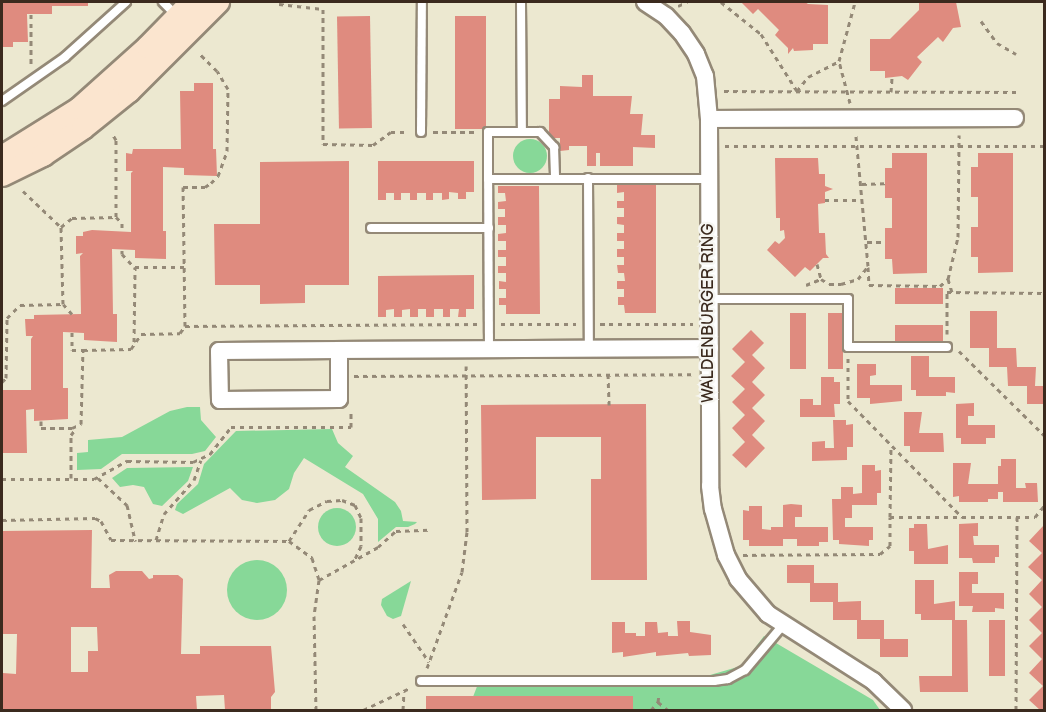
<!DOCTYPE html>
<html>
<head>
<meta charset="utf-8">
<style>
  body { margin:0 }
  #map { position:relative; width:1046px; height:712px; overflow:hidden; background:#ece8d0; font-family:"Balsamiq Sans",sans-serif }
  div>[style] { position:absolute }
  [style*='--x'] { left:calc(var(--x)*1px); top:calc(var(--y)*1px); width:calc(var(--w)*1px); rotate:calc(var(--a)*1deg) }
  .green>* { inset:0; background:#87d898 }
  .round { border-radius:50% }
  .building>* { inset:0; background:#df8b7f; transform-origin:0 0 }
  .path>* { height:3px; margin-top:-1.5px; transform-origin:0; background:repeating-linear-gradient(90deg,#948977 0 4.5px,transparent 0 9px) }
  .roads { filter:drop-shadow(2px 0 #948977) drop-shadow(-2px 0 #948977) drop-shadow(0 2px #948977) drop-shadow(0 -2px #948977) }
  .lane>* { height:8px; margin:-4px; padding:0 4px; transform-origin:4px; border-radius:4px; background:#fff }
  .street>* { height:16px; margin:-8px; padding:0 8px; transform-origin:8px; border-radius:8px; background:#fff }
  .secondary>* { height:22px; margin:-11px; padding:0 11px; transform-origin:11px; border-radius:11px; background:#fbe5cf }
  span { translate:-50% -50%; white-space:nowrap; text-align:center; line-height:1.15; -webkit-text-stroke:5px #f6f6f2; paint-order:stroke }
  .street-label { font-size:16px; color:#3b2a1e }
  .frame { position:absolute; inset:0; border:3px solid #3b2a1e; pointer-events:none }
</style>
</head>
<body>
<div id="map">
  <div class="green">
    <i class="round" style="left:513px;top:139px;width:34px;height:34px"></i>
    <i style="clip-path:polygon(187px 407px,200px 407px,201px 420px,216px 437px,205px 451px,192px 454px,122px 454px,101px 469px,77px 470px,77px 453px,88px 452px,88px 440px,122px 437px,170px 411px)"></i>
    <i style="clip-path:polygon(332px 429px,338px 443px,353px 456px,345px 467px,395px 502px,401px 511px,403px 521px,417px 522px,415px 524px,408px 527px,396px 527px,378px 542px,378px 519px,363px 494px,304px 458px,294px 473px,289px 489px,275px 500px,257px 503px,242px 500px,230px 488px,183px 514px,175px 510px,177px 504px,198px 484px,204px 464px,236px 431px)"></i>
    <i style="clip-path:polygon(193px 467px,188px 481px,162px 506px,153px 504px,144px 487px,133px 485px,120px 487px,112px 478px,127px 468px)"></i>
    <i class="round" style="left:318px;top:508px;width:38px;height:38px"></i>
    <i class="round" style="left:227px;top:560px;width:60px;height:60px"></i>
    <i style="clip-path:polygon(411px 581px,401px 616px,393px 619px,387px 616px,381px 605px,382px 599px)"></i>
    <i style="clip-path:polygon(764px 636px,873px 700px,880px 710px,468px 710px,481px 676px,710px 675px,741px 666px)"></i>
  </div>
  <div class="building">
    <i style="clip-path:polygon(2px 2px,88px 2px,88px 6px,52px 6px,52px 14px,27px 14px,28px 42px,13px 42px,13px 47px,2px 47px)"></i>
    <i style="clip-path:polygon(741px 2px,805px 2px,808px 4px,828px 5px,828px 44px,813px 44px,813px 50px,794px 51px,793px 48px,788px 54px,788px 48px,775px 35px,779px 30px,758px 9px,753px 14px)"></i>
    <i style="clip-path:polygon(919px 2px,956px 2px,961px 27px,953px 28px,943px 42px,938px 37px,917px 57px,922px 62px,908px 80px,902px 76px,885px 78px,885px 71px,870px 71px,870px 39px,890px 39px,919px 10px)"></i>
    <i style="left:370px;top:16px;width:112px;height:33px;rotate:89deg"></i>
    <i style="left:455px;top:16px;width:31px;height:113px"></i>
    <i style="clip-path:polygon(582px 75px,593px 75px,593px 96px,632px 96px,630px 114px,643px 114px,641px 135px,655px 135px,655px 148px,633px 147px,633px 166px,600px 166px,600px 153px,596px 153px,596px 166px,587px 166px,587px 146px,569px 146px,569px 150px,560px 151px,560px 138px,549px 138px,549px 99px,560px 99px,560px 86px,582px 87px)"></i>
    <i style="clip-path:polygon(194px 83px,213px 83px,213px 149px,216px 149px,217px 176px,184px 175px,184px 168px,163px 167px,163px 231px,166px 231px,166px 259px,135px 258px,135px 250px,112px 249px,113px 314px,117px 314px,117px 342px,84px 340px,84px 333px,63px 332px,63px 388px,68px 388px,68px 419px,34px 421px,34px 409px,26px 410px,27px 453px,2px 453px,2px 390px,31px 390px,31px 339px,33px 336px,26px 336px,25px 319px,34px 319px,34px 315px,81px 314px,80px 256px,83px 253px,76px 254px,76px 236px,83px 236px,83px 232px,92px 230px,131px 232px,131px 173px,133px 171px,126px 171px,126px 153px,132px 154px,133px 149px,181px 149px,180px 91px,194px 91px)"></i>
    <i style="clip-path:polygon(892px 153px,927px 153px,927px 273px,893px 274px,892px 259px,885px 259px,885px 228px,892px 228px,892px 198px,885px 198px,885px 168px,892px 168px)"></i>
    <i style="clip-path:polygon(978px 153px,1013px 153px,1013px 272px,978px 273px,978px 257px,971px 257px,971px 227px,978px 227px,978px 197px,971px 197px,971px 167px,978px 167px)"></i>
    <i style="clip-path:polygon(775px 158px,818px 158px,819px 174px,825px 174px,825px 186px,833px 189px,825px 192px,825px 203px,818px 204px,819px 233px,825px 233px,826px 254px,829px 258px,823px 258px,810px 271px,805px 267px,795px 277px,767px 250px,775px 241px,779px 244px,785px 238px,784px 230px,780px 231px,780px 218px,776px 218px)"></i>
    <i style="clip-path:polygon(349px 161px,349px 285px,305px 285px,305px 303px,260px 304px,260px 285px,215px 285px,214px 224px,260px 224px,260px 162px)"></i>
    <i style="clip-path:polygon(378px 161px,474px 161px,474px 192px,466px 192px,466px 199px,458px 199px,458px 193px,449px 192px,449px 199px,442px 200px,442px 193px,433px 193px,433px 200px,426px 200px,426px 193px,417px 193px,417px 200px,410px 200px,410px 193px,401px 193px,401px 200px,394px 200px,394px 193px,386px 193px,386px 200px,378px 200px)"></i>
    <i style="clip-path:polygon(617px 185px,656px 185px,656px 313px,625px 313px,624px 305px,618px 305px,618px 297px,624px 297px,624px 289px,617px 289px,617px 281px,625px 281px,624px 273px,618px 273px,617px 265px,624px 265px,624px 257px,617px 257px,617px 249px,624px 249px,624px 241px,617px 241px,617px 233px,624px 233px,624px 225px,617px 224px,617px 217px,624px 217px,624px 208px,617px 208px,617px 201px,624px 201px,624px 192px,617px 193px)"></i>
    <i style="clip-path:polygon(498px 186px,539px 186px,540px 314px,506px 314px,506px 305px,499px 305px,499px 298px,506px 298px,506px 289px,499px 289px,499px 281px,506px 282px,506px 273px,498px 273px,498px 266px,506px 266px,506px 257px,498px 257px,498px 250px,506px 250px,506px 241px,498px 241px,498px 234px,506px 233px,506px 225px,498px 225px,498px 217px,505px 217px,505px 209px,498px 209px,498px 202px,506px 201px,505px 193px,498px 193px)"></i>
    <i style="clip-path:polygon(474px 275px,474px 309px,466px 309px,466px 317px,458px 317px,459px 309px,450px 309px,450px 317px,443px 317px,443px 309px,434px 309px,434px 317px,426px 317px,426px 309px,418px 309px,418px 317px,410px 317px,410px 309px,402px 310px,402px 317px,394px 317px,394px 309px,386px 310px,386px 317px,378px 317px,378px 276px)"></i>
    <i style="left:943px;top:288px;width:16px;height:48px;rotate:90deg"></i>
    <i style="clip-path:polygon(970px 311px,997px 311px,997px 348px,1016px 348px,1017px 367px,1036px 367px,1035px 386px,1044px 386px,1044px 404px,1027px 404px,1027px 386px,1008px 386px,1007px 367px,989px 367px,989px 348px,970px 348px)"></i>
    <i style="left:790px;top:313px;width:16px;height:56px"></i>
    <i style="left:828px;top:313px;width:15px;height:56px"></i>
    <i style="left:943px;top:325px;width:17px;height:48px;rotate:90deg"></i>
    <i style="clip-path:polygon(751px 330px,764px 343px,752px 355px,765px 368px,752px 382px,765px 395px,752px 408px,765px 421px,752px 435px,765px 448px,746px 468px,732px 455px,745px 442px,732px 428px,745px 415px,732px 402px,745px 389px,731px 376px,745px 362px,732px 349px)"></i>
    <i style="clip-path:polygon(911px 356px,929px 356px,929px 377px,955px 377px,955px 393px,946px 392px,946px 396px,916px 396px,916px 390px,911px 390px)"></i>
    <i style="clip-path:polygon(857px 364px,876px 364px,876px 375px,870px 376px,870px 385px,902px 385px,902px 401px,870px 404px,870px 398px,857px 398px)"></i>
    <i style="clip-path:polygon(821px 377px,834px 377px,834px 382px,840px 382px,840px 404px,834px 404px,835px 417px,800px 417px,800px 399px,813px 399px,813px 405px,821px 405px)"></i>
    <i style="clip-path:polygon(974px 403px,974px 416px,968px 416px,968px 425px,995px 425px,995px 438px,986px 438px,986px 444px,961px 444px,961px 438px,956px 438px,956px 404px)"></i>
    <i style="clip-path:polygon(646px 404px,647px 580px,591px 580px,591px 479px,601px 479px,601px 437px,536px 437px,536px 499px,482px 500px,481px 405px)"></i>
    <i style="clip-path:polygon(904px 412px,922px 412px,919px 433px,943px 433px,944px 452px,910px 452px,910px 446px,904px 446px)"></i>
    <i style="clip-path:polygon(833px 420px,846px 420px,846px 425px,853px 424px,853px 447px,847px 447px,847px 460px,812px 461px,812px 442px,825px 441px,825px 448px,834px 448px)"></i>
    <i style="clip-path:polygon(1001px 459px,1016px 459px,1016px 488px,1026px 488px,1025px 483px,1037px 483px,1038px 502px,1003px 502px,1003px 492px,998px 492px,998px 499px,988px 499px,988px 502px,959px 502px,959px 496px,953px 497px,953px 463px,971px 463px,968px 484px,998px 484px,998px 466px,1001px 466px)"></i>
    <i style="clip-path:polygon(862px 465px,875px 465px,875px 471px,881px 470px,881px 493px,877px 493px,877px 505px,852px 505px,852px 518px,845px 518px,845px 527px,873px 527px,873px 540px,869px 540px,869px 546px,839px 544px,839px 540px,833px 540px,832px 499px,841px 499px,841px 487px,853px 487px,853px 494px,862px 493px)"></i>
    <i style="clip-path:polygon(791px 504px,802px 505px,802px 517px,795px 517px,795px 527px,828px 527px,828px 542px,819px 542px,819px 546px,797px 546px,797px 539px,783px 539px,783px 546px,749px 546px,749px 540px,743px 540px,743px 510px,749px 511px,749px 506px,762px 506px,762px 529px,771px 530px,771px 527px,783px 527px,783px 505px)"></i>
    <i style="clip-path:polygon(978px 523px,978px 536px,973px 536px,974px 545px,999px 545px,999px 557px,995px 557px,995px 563px,973px 563px,972px 558px,959px 558px,959px 524px)"></i>
    <i style="clip-path:polygon(914px 524px,927px 524px,928px 549px,948px 545px,948px 564px,914px 564px,914px 551px,909px 551px,909px 528px,914px 528px)"></i>
    <i style="clip-path:polygon(1044px 525px,1044px 710px,1040px 710px,1029px 700px,1043px 686px,1029px 673px,1042px 659px,1029px 646px,1042px 633px,1029px 620px,1042px 607px,1029px 594px,1042px 580px,1028px 567px,1042px 553px,1029px 541px)"></i>
    <i style="clip-path:polygon(evenodd,92px 530px,91px 588px,110px 588px,109px 575px,116px 571px,142px 571px,149px 579px,153px 578px,153px 575px,178px 575px,183px 579px,181px 654px,200px 654px,200px 646px,271px 646px,275px 692px,271px 697px,271px 710px,225px 710px,224px 695px,196px 696px,197px 710px,3px 710px,3px 673px,16px 674px,17px 634px,2px 634px,2px 531px,92px 530px,71px 627px,97px 627px,98px 651px,88px 651px,88px 672px,71px 672px,71px 627px)"></i>
    <i style="clip-path:polygon(787px 565px,814px 565px,814px 583px,838px 583px,838px 602px,861px 601px,861px 620px,884px 620px,884px 639px,908px 639px,908px 657px,880px 657px,880px 639px,857px 639px,857px 620px,833px 620px,833px 602px,810px 602px,810px 583px,787px 583px)"></i>
    <i style="clip-path:polygon(959px 572px,978px 572px,978px 584px,972px 584px,972px 593px,1004px 593px,1004px 609px,995px 608px,995px 612px,972px 612px,973px 606px,959px 606px)"></i>
    <i style="clip-path:polygon(915px 580px,934px 580px,934px 604px,955px 601px,955px 620px,967px 620px,968px 692px,920px 692px,919px 676px,952px 676px,952px 620px,921px 620px,921px 614px,915px 614px)"></i>
    <i style="left:989px;top:620px;width:16px;height:56px"></i>
    <i style="clip-path:polygon(677px 621px,690px 621px,690px 632px,711px 635px,711px 655px,689px 656px,688px 653px,656px 656px,656px 652px,623px 657px,623px 652px,612px 653px,612px 622px,625px 622px,625px 633px,636px 633px,636px 636px,645px 636px,645px 622px,657px 622px,658px 633px,668px 632px,668px 636px,678px 636px)"></i>
    <i style="left:633px;top:696px;width:14px;height:207px;rotate:90deg"></i>
  </div>
  <div class="path">
    <i style="--x:721;--y:2;--w:51;--a:38.7"></i>
    <i style="--x:761;--y:34;--w:67;--a:57.7"></i>
    <i style="--x:797;--y:91;--w:18;--a:-52"></i>
    <i style="--x:808;--y:77;--w:35;--a:-27"></i>
    <i style="--x:279;--y:4;--w:44;--a:6.5"></i>
    <i style="--x:323;--y:9;--w:135;--a:90"></i>
    <i style="--x:323;--y:144;--w:50;--a:1.1"></i>
    <i style="--x:373;--y:145;--w:22;--a:-36"></i>
    <i style="--x:391;--y:132;--w:17;--a:0"></i>
    <i style="--x:678;--y:6;--w:10;--a:-24"></i>
    <i style="--x:31;--y:14;--w:52;--a:90"></i>
    <i style="--x:981;--y:21;--w:27;--a:54"></i>
    <i style="--x:997;--y:43;--w:22;--a:30"></i>
    <i style="--x:724;--y:91;--w:292;--a:0.2"></i>
    <i style="--x:891;--y:92;--w:14;--a:-86"></i>
    <i style="--x:850;--y:103;--w:43;--a:-104.7"></i>
    <i style="--x:839;--y:61;--w:61;--a:-74.8"></i>
    <i style="--x:433;--y:132;--w:44;--a:0"></i>
    <i style="--x:725;--y:146;--w:319;--a:0"></i>
    <i style="--x:862;--y:184;--w:23;--a:-2"></i>
    <i style="--x:23;--y:191;--w:52;--a:43.5"></i>
    <i style="--x:825;--y:200;--w:37;--a:0"></i>
    <i style="--x:116;--y:217;--w:8;--a:45"></i>
    <i style="--x:122;--y:223;--w:7;--a:90"></i>
    <i style="--x:867;--y:242;--w:18;--a:0"></i>
    <i style="--x:122;--y:250;--w:4;--a:90"></i>
    <i style="--x:122;--y:254;--w:18;--a:47"></i>
    <i style="--x:817;--y:264;--w:16;--a:75"></i>
    <i style="--x:821;--y:279;--w:9;--a:32"></i>
    <i style="--x:829;--y:284;--w:12;--a:0"></i>
    <i style="--x:841;--y:284;--w:18;--a:-16"></i>
    <i style="--x:858;--y:279;--w:16;--a:-52"></i>
    <i style="--x:868;--y:266;--w:131;--a:-95.3"></i>
    <i style="--x:868;--y:267;--w:18;--a:87"></i>
    <i style="--x:869;--y:285;--w:71;--a:0.8"></i>
    <i style="--x:940;--y:286;--w:11;--a:-41"></i>
    <i style="--x:948;--y:279;--w:43;--a:-76.6"></i>
    <i style="--x:958;--y:237;--w:102;--a:-89.4"></i>
    <i style="--x:948;--y:279;--w:14;--a:73"></i>
    <i style="--x:806;--y:285;--w:16;--a:-22"></i>
    <i style="--x:72;--y:314;--w:13;--a:-132"></i>
    <i style="--x:63;--y:304;--w:77;--a:-91.5"></i>
    <i style="--x:61;--y:227;--w:14;--a:-39"></i>
    <i style="--x:72;--y:218;--w:44;--a:-1.3"></i>
    <i style="--x:116;--y:217;--w:77;--a:-90"></i>
    <i style="--x:116;--y:140;--w:8;--a:-120"></i>
    <i style="--x:501;--y:324;--w:75;--a:0"></i>
    <i style="--x:600;--y:324;--w:93;--a:0"></i>
    <i style="--x:185;--y:326;--w:292;--a:-0.4"></i>
    <i style="--x:72;--y:332;--w:18;--a:90"></i>
    <i style="--x:72;--y:350;--w:11;--a:0"></i>
    <i style="--x:947;--y:334;--w:42;--a:-90"></i>
    <i style="--x:947;--y:292;--w:97;--a:0.6"></i>
    <i style="--x:134;--y:342;--w:75;--a:-89.2"></i>
    <i style="--x:135;--y:267;--w:49;--a:0"></i>
    <i style="--x:959;--y:351;--w:120;--a:44.7"></i>
    <i style="--x:848;--y:358;--w:43;--a:90"></i>
    <i style="--x:848;--y:401;--w:163;--a:45.5"></i>
    <i style="--x:608;--y:374;--w:31;--a:88"></i>
    <i style="--x:354;--y:376;--w:338;--a:-0.3"></i>
    <i style="--x:2;--y:382;--w:6;--a:-45"></i>
    <i style="--x:6;--y:378;--w:60;--a:-89"></i>
    <i style="--x:7;--y:318;--w:18;--a:-45"></i>
    <i style="--x:20;--y:305;--w:43;--a:-1.3"></i>
    <i style="--x:41;--y:421;--w:7;--a:90"></i>
    <i style="--x:41;--y:428;--w:31;--a:0"></i>
    <i style="--x:72;--y:428;--w:10;--a:-24"></i>
    <i style="--x:81;--y:424;--w:74;--a:-88.5"></i>
    <i style="--x:83;--y:350;--w:48;--a:-1.2"></i>
    <i style="--x:131;--y:349;--w:18;--a:-56"></i>
    <i style="--x:141;--y:334;--w:39;--a:-1"></i>
    <i style="--x:180;--y:333;--w:9;--a:-54"></i>
    <i style="--x:185;--y:326;--w:139;--a:-90.8"></i>
    <i style="--x:183;--y:187;--w:22;--a:0"></i>
    <i style="--x:205;--y:187;--w:7;--a:-34"></i>
    <i style="--x:211;--y:183;--w:10;--a:-45"></i>
    <i style="--x:218;--y:176;--w:27;--a:-70"></i>
    <i style="--x:227;--y:151;--w:62;--a:-89.1"></i>
    <i style="--x:228;--y:89;--w:21;--a:-121"></i>
    <i style="--x:217;--y:71;--w:25;--a:-135"></i>
    <i style="--x:71;--y:478;--w:43;--a:-90"></i>
    <i style="--x:71;--y:435;--w:5;--a:-53"></i>
    <i style="--x:98;--y:478;--w:40;--a:43"></i>
    <i style="--x:127;--y:505;--w:37;--a:77"></i>
    <i style="--x:2;--y:479;--w:92;--a:0"></i>
    <i style="--x:94;--y:479;--w:38;--a:-29"></i>
    <i style="--x:127;--y:461;--w:66;--a:0.9"></i>
    <i style="--x:193;--y:462;--w:19;--a:-25"></i>
    <i style="--x:210;--y:454;--w:34;--a:-52"></i>
    <i style="--x:231;--y:427;--w:120;--a:0"></i>
    <i style="--x:351;--y:427;--w:17;--a:-90"></i>
    <i style="--x:890;--y:517;--w:71;--a:-89.2"></i>
    <i style="--x:2;--y:520;--w:93;--a:-1.2"></i>
    <i style="--x:95;--y:518;--w:7;--a:27"></i>
    <i style="--x:101;--y:521;--w:21;--a:62"></i>
    <i style="--x:111;--y:540;--w:178;--a:0.3"></i>
    <i style="--x:289;--y:541;--w:29;--a:36"></i>
    <i style="--x:312;--y:558;--w:23;--a:72"></i>
    <i style="--x:319;--y:580;--w:36;--a:98"></i>
    <i style="--x:314;--y:616;--w:94;--a:88.8"></i>
    <i style="--x:156;--y:540;--w:27;--a:-73"></i>
    <i style="--x:164;--y:514;--w:45;--a:-48.6"></i>
    <i style="--x:194;--y:480;--w:21;--a:-71"></i>
    <i style="--x:289;--y:541;--w:37;--a:-57"></i>
    <i style="--x:309;--y:510;--w:20;--a:-27"></i>
    <i style="--x:327;--y:501;--w:15;--a:-4"></i>
    <i style="--x:342;--y:500;--w:14;--a:21"></i>
    <i style="--x:355;--y:505;--w:14;--a:65"></i>
    <i style="--x:361;--y:518;--w:28;--a:90"></i>
    <i style="--x:361;--y:546;--w:17;--a:115"></i>
    <i style="--x:743;--y:555;--w:137;--a:-0.4"></i>
    <i style="--x:880;--y:554;--w:13;--a:-39"></i>
    <i style="--x:890;--y:546;--w:29;--a:-90"></i>
    <i style="--x:890;--y:517;--w:145;--a:0"></i>
    <i style="--x:1035;--y:517;--w:14;--a:-51"></i>
    <i style="--x:319;--y:580;--w:68;--a:-29.2"></i>
    <i style="--x:378;--y:547;--w:24;--a:-42"></i>
    <i style="--x:396;--y:531;--w:33;--a:-2"></i>
    <i style="--x:403;--y:624;--w:46;--a:55.6"></i>
    <i style="--x:427;--y:668;--w:102;--a:-70"></i>
    <i style="--x:462;--y:572;--w:40;--a:-82.9"></i>
    <i style="--x:467;--y:532;--w:166;--a:-90.3"></i>
    <i style="--x:658;--y:702;--w:13;--a:39"></i>
    <i style="--x:363;--y:710;--w:52;--a:-25.1"></i>
    <i style="--x:403;--y:710;--w:18;--a:-87"></i>
    <i style="--x:651;--y:710;--w:11;--a:-49"></i>
    <i style="--x:658;--y:702;--w:8;--a:-83"></i>
    <i style="--x:1016;--y:710;--w:193;--a:-89.7"></i>
  </div>
  <div class="roads">
    <div class="lane">
      <i style="--x:163;--y:2;--w:18;--a:45"></i>
      <i style="--x:521;--y:2;--w:130;--a:89.6"></i>
      <i style="--x:2;--y:101;--w:77;--a:-34.9"></i>
      <i style="--x:65;--y:57;--w:82;--a:-42"></i>
      <i style="--x:421;--y:132;--w:130;--a:-89.6"></i>
      <i style="--x:588;--y:178;--w:170;--a:89.7"></i>
      <i style="--x:488;--y:179;--w:47;--a:-90"></i>
      <i style="--x:488;--y:132;--w:52;--a:0"></i>
      <i style="--x:540;--y:132;--w:21;--a:47"></i>
      <i style="--x:554;--y:147;--w:32;--a:88"></i>
      <i style="--x:371;--y:228;--w:118;--a:0"></i>
      <i style="--x:710;--y:299;--w:138;--a:0"></i>
      <i style="--x:848;--y:299;--w:48;--a:90"></i>
      <i style="--x:848;--y:347;--w:99;--a:0"></i>
      <i style="--x:489;--y:349;--w:170;--a:-90.3"></i>
      <i style="--x:488;--y:179;--w:220;--a:0"></i>
      <i style="--x:421;--y:681;--w:293;--a:0"></i>
      <i style="--x:714;--y:681;--w:14;--a:-8"></i>
      <i style="--x:728;--y:679;--w:19;--a:-28"></i>
      <i style="--x:745;--y:670;--w:59;--a:-49.8"></i>
    </div>
    <div class="street">
      <i style="--x:645;--y:2;--w:25;--a:34"></i>
      <i style="--x:666;--y:16;--w:23;--a:47"></i>
      <i style="--x:682;--y:33;--w:25;--a:56"></i>
      <i style="--x:696;--y:54;--w:24;--a:68"></i>
      <i style="--x:705;--y:76;--w:43;--a:84.7"></i>
      <i style="--x:709;--y:119;--w:367;--a:89.8"></i>
      <i style="--x:710;--y:486;--w:23;--a:83"></i>
      <i style="--x:713;--y:509;--w:48;--a:74.2"></i>
      <i style="--x:726;--y:555;--w:27;--a:63"></i>
      <i style="--x:738;--y:579;--w:46;--a:49.4"></i>
      <i style="--x:768;--y:614;--w:125;--a:32.5"></i>
      <i style="--x:873;--y:681;--w:42;--a:44"></i>
      <i style="--x:709;--y:119;--w:306;--a:-0.2"></i>
      <i style="--x:339;--y:350;--w:371;--a:-0.3"></i>
      <i style="--x:339;--y:350;--w:49;--a:90"></i>
      <i style="--x:339;--y:399;--w:119;--a:179.5"></i>
      <i style="--x:220;--y:400;--w:49;--a:-91.2"></i>
      <i style="--x:219;--y:351;--w:120;--a:-0.5"></i>
    </div>
    <div class="secondary">
      <i style="--x:2;--y:157;--w:91;--a:-31.9"></i>
      <i style="--x:79;--y:109;--w:93;--a:-41.9"></i>
      <i style="--x:148;--y:47;--w:63;--a:-45.6"></i>
      <i style="--x:2;--y:175;--w:46;--a:-26"></i>
      <i style="--x:43;--y:155;--w:48;--a:-34"></i>
      <i style="--x:83;--y:128;--w:59;--a:-38.8"></i>
      <i style="--x:129;--y:91;--w:126;--a:-45"></i>
    </div>
  </div>
  <div class="street-label">
    <span style="left:709px;top:313px;rotate:-90deg">WALDENBURGER RING</span>
  </div>
  <div class="frame"></div>
</div>
</body>
</html>
